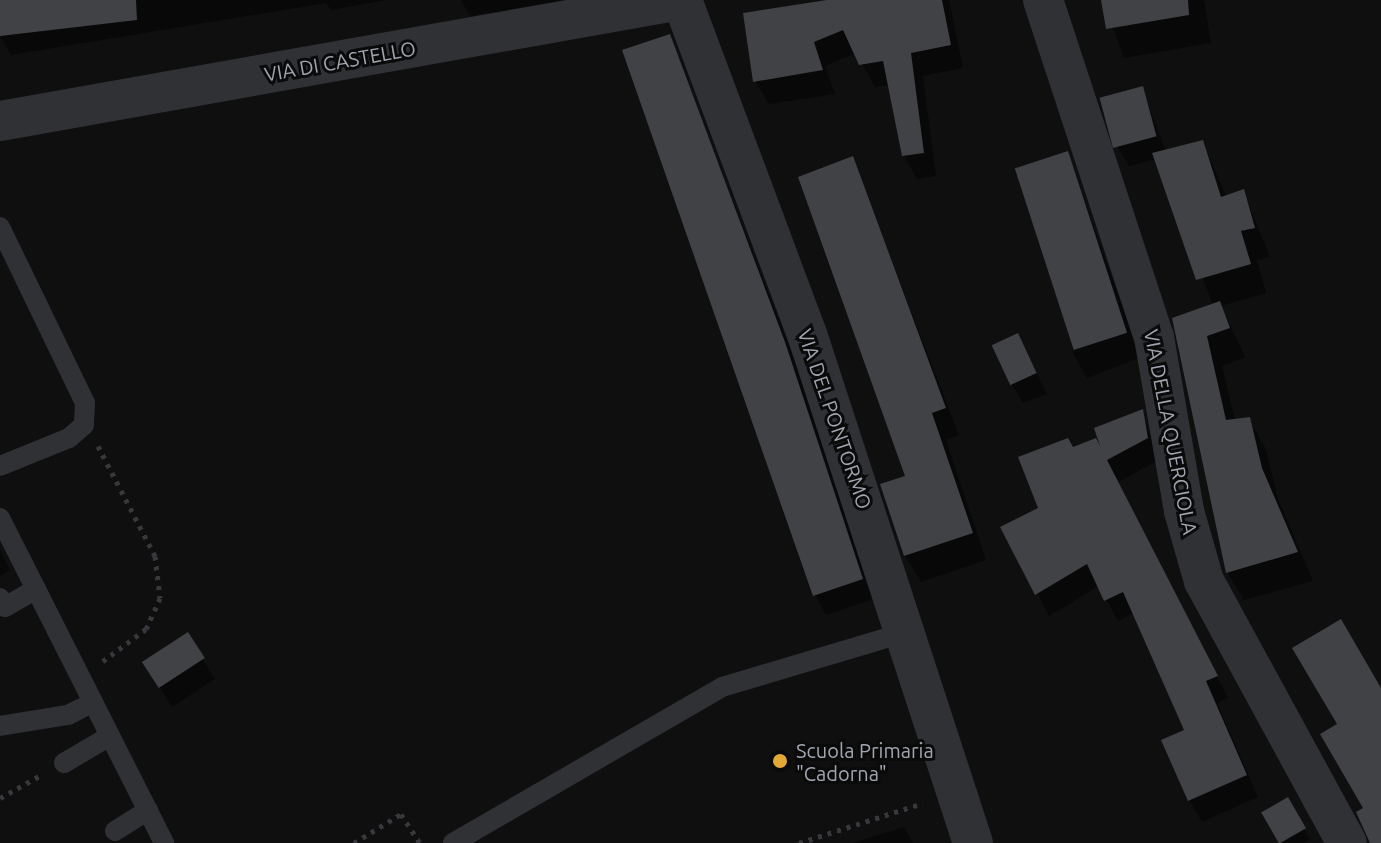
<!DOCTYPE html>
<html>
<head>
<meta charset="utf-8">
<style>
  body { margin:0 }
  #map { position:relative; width:1381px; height:843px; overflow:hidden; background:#0f0f10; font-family:Ubuntu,sans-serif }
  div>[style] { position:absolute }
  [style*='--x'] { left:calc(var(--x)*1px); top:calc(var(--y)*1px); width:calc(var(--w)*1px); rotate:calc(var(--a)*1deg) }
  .shadow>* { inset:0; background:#0007 }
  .building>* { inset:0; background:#404246; transform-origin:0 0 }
  .path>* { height:5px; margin-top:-2.5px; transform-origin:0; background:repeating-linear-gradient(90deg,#36383c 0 4px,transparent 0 10px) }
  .service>* { height:20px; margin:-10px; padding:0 10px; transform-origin:10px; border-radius:10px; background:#303135 }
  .minor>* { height:40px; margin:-20px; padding:0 20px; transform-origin:20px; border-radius:20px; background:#303135 }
  .dots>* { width:22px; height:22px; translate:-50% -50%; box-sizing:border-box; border:4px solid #0a0a0b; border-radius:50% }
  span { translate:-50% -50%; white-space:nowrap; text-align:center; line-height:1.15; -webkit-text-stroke:6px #0a0a0b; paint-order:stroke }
  .street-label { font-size:20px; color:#a1a6b0 }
  .poi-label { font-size:20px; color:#a1a6b0 }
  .left { translate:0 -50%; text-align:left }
</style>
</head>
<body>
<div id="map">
  <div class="shadow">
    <i style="clip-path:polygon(0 0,387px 0,331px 10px,326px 3px,11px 55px,0 36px)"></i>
    <i style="clip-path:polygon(461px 0,573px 0,470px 16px)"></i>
    <i style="clip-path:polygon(840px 0,949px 0,963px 68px,923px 76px,936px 176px,917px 179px,904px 156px,890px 85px,875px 87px,856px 53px,825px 66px,835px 94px,769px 104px,755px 81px)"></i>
    <i style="clip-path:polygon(1103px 0,1204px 0,1211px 43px,1124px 58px)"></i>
    <i style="clip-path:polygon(669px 36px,796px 364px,873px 599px,826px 615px,815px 595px)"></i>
    <i style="clip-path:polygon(1142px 88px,1166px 152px,1202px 142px,1227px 197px,1243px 191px,1270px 257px,1257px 260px,1266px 293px,1221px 306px,1245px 357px,1222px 366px,1235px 421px,1249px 420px,1266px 449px,1278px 499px,1313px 581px,1244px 600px,1227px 572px,1174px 319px,1213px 305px,1156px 159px,1129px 166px,1117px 146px)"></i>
    <i style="clip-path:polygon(1067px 153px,1141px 357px,1087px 378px,1073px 353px)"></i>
    <i style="clip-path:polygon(852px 159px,959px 435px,946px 440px,986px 560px,921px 582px,905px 555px,907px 477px)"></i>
    <i style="clip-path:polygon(1028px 356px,1047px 394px,1023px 403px,1011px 383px)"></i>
    <i style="clip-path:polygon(1142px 412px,1159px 460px,1118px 482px,1228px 698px,1217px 703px,1258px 797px,1202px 822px,1189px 800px,1186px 731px,1134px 613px,1118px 621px,1099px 586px,1049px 616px,1003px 528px,1040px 509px,1073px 449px,1103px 453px)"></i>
    <i style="clip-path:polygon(0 550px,10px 570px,0 576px)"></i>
    <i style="clip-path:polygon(188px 635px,215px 679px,172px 707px,157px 683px)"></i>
    <i style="clip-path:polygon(1292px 808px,1310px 839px,1303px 843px,1282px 843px,1268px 820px)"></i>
    <i style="clip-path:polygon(904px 827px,913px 843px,852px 843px)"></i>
  </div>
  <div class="building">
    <i style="clip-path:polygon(0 0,136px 0,137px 20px,0 36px)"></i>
    <i style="clip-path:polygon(827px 0,942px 0,951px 45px,911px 53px,924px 153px,902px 156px,883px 61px,859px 65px,843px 30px,814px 42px,823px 70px,753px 82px,743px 13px)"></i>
    <i style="clip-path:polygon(1101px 0,1188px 0,1189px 15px,1106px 29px)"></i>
    <i style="clip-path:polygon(670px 34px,785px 342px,863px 579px,813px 596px,622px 50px)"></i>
    <i style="left:1143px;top:86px;width:52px;height:45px;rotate:75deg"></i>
    <i style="clip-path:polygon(1203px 140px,1221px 197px,1244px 189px,1255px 228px,1241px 231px,1251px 264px,1196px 280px,1152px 153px)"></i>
    <i style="left:1068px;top:151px;width:191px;height:56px;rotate:72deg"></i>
    <i style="clip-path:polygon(853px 156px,946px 408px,932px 413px,973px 533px,904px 556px,880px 484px,905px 476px,798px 177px)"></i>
    <i style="clip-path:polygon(1220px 301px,1230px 328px,1207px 336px,1226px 420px,1250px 417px,1262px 468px,1298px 552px,1226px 573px,1172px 318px)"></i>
    <i style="left:1018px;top:333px;width:44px;height:29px;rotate:65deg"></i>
    <i style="clip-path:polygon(1143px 409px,1148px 438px,1107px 460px,1218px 676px,1206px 681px,1247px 775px,1188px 801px,1161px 740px,1184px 730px,1123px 592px,1104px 601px,1087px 564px,1035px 595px,1000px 527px,1038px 508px,1018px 457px,1068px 438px,1073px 447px,1096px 438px,1100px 446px,1094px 428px)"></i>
    <i style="clip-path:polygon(1341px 619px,1381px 688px,1381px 843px,1370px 843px,1356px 812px,1363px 808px,1320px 734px,1337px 724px,1292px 648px)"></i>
    <i style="left:188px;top:632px;width:31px;height:55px;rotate:57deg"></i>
    <i style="left:1288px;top:797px;width:36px;height:31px;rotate:60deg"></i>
  </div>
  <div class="path">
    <i style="--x:98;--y:446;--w:124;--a:62.6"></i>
    <i style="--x:155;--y:556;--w:42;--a:83.2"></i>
    <i style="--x:160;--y:598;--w:34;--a:114"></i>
    <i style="--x:146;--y:629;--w:54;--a:143.3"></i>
    <i style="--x:0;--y:798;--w:47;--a:-29.3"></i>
    <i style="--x:354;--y:843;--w:55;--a:-31.7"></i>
    <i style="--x:401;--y:814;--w:35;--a:57"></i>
    <i style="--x:799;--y:843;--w:130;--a:-17.9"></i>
  </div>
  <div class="service">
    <i style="--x:0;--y:227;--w:195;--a:64.2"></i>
    <i style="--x:85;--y:403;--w:22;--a:93"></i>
    <i style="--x:84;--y:425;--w:20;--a:139"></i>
    <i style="--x:69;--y:438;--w:74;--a:157.9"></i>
    <i style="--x:0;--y:518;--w:364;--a:63.2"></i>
    <i style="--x:0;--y:598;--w:10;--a:61"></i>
    <i style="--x:5;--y:607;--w:36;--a:-30"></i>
    <i style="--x:0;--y:726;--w:69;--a:-9.2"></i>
    <i style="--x:68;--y:715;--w:28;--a:-27"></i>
    <i style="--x:64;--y:763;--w:53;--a:-30.4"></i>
    <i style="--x:115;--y:831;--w:39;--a:-32"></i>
    <i style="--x:453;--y:843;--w:311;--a:-30.1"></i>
    <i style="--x:722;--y:687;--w:193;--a:-16.6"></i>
  </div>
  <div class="minor">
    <i style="--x:682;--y:0;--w:357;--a:69.5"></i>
    <i style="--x:807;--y:334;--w:535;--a:71.94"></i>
    <i style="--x:1043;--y:0;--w:355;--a:71.8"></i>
    <i style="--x:1154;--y:337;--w:177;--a:80.2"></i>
    <i style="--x:1184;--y:511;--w:73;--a:74.1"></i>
    <i style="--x:1204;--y:581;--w:298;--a:61.4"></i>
    <i style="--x:0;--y:121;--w:691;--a:-10.09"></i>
  </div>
  <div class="dots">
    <i style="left:780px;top:761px;background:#e2a835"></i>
  </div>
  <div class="street-label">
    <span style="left:340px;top:61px;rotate:-10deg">VIA DI CASTELLO</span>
    <span style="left:835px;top:419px;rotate:71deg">VIA DEL PONTORMO</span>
    <span style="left:1171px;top:432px;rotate:79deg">VIA DELLA QUERCIOLA</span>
  </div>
  <div class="poi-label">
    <span class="left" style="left:796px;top:762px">Scuola Primaria<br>"Cadorna"</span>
  </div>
</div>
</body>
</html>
